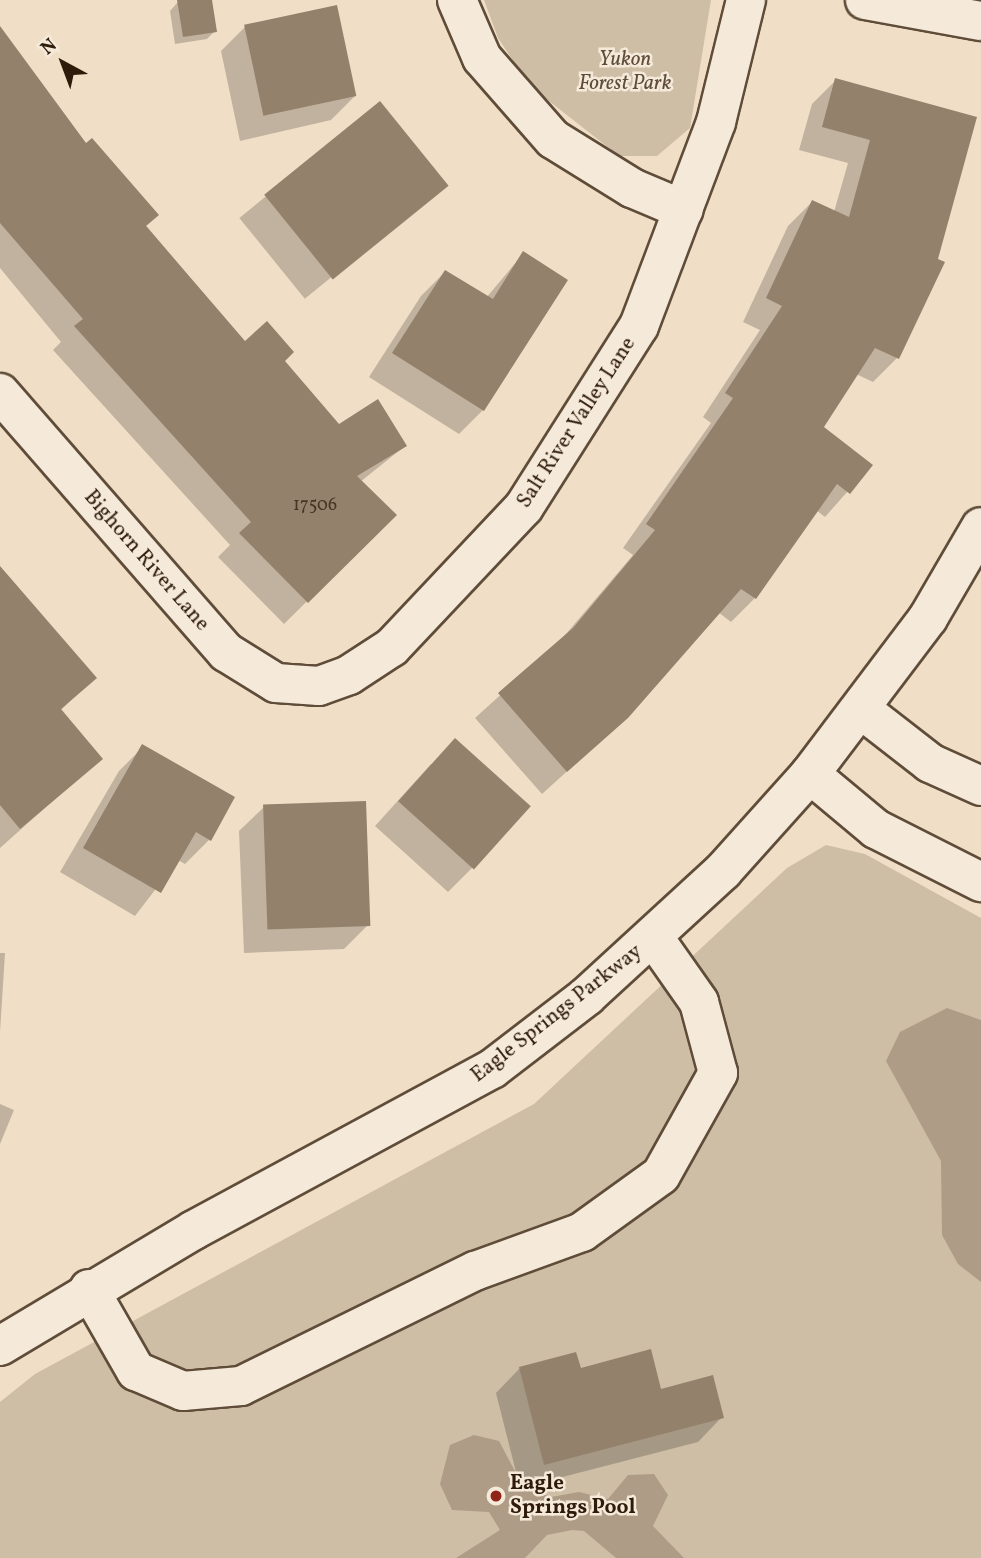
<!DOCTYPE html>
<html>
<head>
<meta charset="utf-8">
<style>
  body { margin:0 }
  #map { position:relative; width:981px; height:1558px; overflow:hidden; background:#f0dfc6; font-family:Vollkorn,serif }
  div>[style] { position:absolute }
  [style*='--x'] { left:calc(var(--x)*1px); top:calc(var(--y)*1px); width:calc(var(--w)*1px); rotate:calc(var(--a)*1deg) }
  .green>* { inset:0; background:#cfbea6 }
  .water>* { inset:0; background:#ae9c86 }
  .shadow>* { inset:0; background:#0003; transform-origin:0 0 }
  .building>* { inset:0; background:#93816c; transform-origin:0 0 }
  .roads { filter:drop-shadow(2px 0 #5f4c39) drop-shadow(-2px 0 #5f4c39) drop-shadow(0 2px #5f4c39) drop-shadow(0 -2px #5f4c39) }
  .minor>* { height:38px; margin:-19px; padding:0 19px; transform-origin:19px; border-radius:19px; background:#f5eada }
  .dots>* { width:19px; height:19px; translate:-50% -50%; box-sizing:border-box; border:4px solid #f5eada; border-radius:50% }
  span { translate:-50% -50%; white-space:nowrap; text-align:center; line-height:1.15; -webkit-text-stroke:5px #f5eada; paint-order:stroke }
  .number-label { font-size:18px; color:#483422 }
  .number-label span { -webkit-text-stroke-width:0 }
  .park-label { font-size:21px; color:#5f4c39; font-style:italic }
  .street-label { font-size:21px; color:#2f1b0a }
  .poi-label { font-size:21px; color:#2f1b0a; font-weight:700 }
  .left { translate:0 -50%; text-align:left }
  .north { position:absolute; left:28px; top:28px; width:70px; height:70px; -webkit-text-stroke:5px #f5eada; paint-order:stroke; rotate:319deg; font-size:19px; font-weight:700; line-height:28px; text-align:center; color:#2f1b0a }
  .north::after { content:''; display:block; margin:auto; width:24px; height:32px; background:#2f1b0a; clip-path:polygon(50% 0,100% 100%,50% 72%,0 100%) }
</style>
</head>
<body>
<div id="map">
  <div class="green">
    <i style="clip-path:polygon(484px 0,711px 0,690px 128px,657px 156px,619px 156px,530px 86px,498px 38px)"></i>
    <i style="clip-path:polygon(826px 845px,865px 854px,981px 918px,981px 1558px,0 1558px,0 1402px,35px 1374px,534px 1104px,787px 868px)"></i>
  </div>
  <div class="water">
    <i style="clip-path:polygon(947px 1008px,981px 1020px,981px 1282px,958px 1264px,942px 1235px,941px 1161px,886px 1061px,900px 1032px)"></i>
    <i style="clip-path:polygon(474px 1435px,499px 1441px,523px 1486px,551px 1497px,579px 1492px,608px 1499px,628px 1475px,654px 1474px,668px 1495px,653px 1526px,684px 1558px,616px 1558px,584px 1531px,572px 1530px,547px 1535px,525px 1558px,456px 1558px,500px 1530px,489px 1512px,452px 1510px,440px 1484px,450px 1445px)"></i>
  </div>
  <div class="shadow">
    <i style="clip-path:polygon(210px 0,215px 31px,207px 39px,175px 44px,170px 11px,178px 2px)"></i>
    <i style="clip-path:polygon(245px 27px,355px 96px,331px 120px,240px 141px,221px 51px)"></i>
    <i style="clip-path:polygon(0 52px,245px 343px,283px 361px,339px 426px,405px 446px,360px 482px,394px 515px,284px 624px,218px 557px,230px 545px,53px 350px,61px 342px,0 268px)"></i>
    <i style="clip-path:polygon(836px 80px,975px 118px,936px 260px,942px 263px,897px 358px,873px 382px,856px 374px,821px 428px,871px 465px,825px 517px,816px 510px,755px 598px,731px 622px,718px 612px,627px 717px,542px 794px,475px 718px,560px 641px,633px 555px,623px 548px,711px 423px,703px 417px,760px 330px,743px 322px,788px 226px,812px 202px,834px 212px,848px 163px,799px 150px,812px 104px)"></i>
    <i style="left:380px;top:104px;width:104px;height:181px;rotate:51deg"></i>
    <i style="clip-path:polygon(523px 254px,483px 410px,459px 434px,369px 377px,421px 296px,445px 272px,486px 298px)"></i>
    <i style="clip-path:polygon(0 572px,95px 677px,60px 711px,100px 759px,0 848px)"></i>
    <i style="clip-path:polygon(143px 747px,209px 840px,185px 864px,178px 860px,135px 916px,60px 872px,119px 771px)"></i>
    <i style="clip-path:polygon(431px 764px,472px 868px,448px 892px,375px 826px)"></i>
    <i style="clip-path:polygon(264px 807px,368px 925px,344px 949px,244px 953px,239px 831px)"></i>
    <i style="clip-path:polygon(0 953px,5px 953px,0 1032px)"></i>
    <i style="clip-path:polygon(0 1104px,14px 1110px,0 1144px)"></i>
    <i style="clip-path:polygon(520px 1368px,579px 1370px,660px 1391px,722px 1417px,698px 1442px,520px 1488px,496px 1393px)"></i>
  </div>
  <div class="building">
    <i style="clip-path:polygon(177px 0,212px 0,217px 32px,183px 37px)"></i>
    <i style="left:337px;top:5px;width:93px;height:95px;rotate:78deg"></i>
    <i style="clip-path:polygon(0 26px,86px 143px,92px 138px,159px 215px,146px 226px,245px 341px,267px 321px,294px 352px,285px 361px,339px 424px,378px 399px,407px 446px,357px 476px,397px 515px,308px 603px,239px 533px,251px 522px,74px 326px,83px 319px,0 223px)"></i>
    <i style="clip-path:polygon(835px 78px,977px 117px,938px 259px,945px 262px,899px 359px,875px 348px,824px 427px,873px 465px,850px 494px,837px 484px,756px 599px,741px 589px,628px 718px,567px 772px,498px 693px,573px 628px,655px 530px,646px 524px,733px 398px,725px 393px,782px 306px,766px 298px,812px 200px,849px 217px,870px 140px,822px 127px)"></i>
    <i style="left:380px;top:101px;width:109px;height:149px;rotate:51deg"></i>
    <i style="clip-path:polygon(523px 251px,568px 280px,484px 411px,392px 353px,445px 270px,493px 299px)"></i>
    <i style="clip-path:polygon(0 566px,97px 678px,61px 709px,103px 759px,20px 829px,0 805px)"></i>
    <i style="left:455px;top:738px;width:102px;height:85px;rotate:42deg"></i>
    <i style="clip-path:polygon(142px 744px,235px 797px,211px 841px,196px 832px,161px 893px,83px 848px)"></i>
    <i style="left:366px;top:801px;width:125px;height:103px;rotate:88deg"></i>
    <i style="clip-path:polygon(651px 1349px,661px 1389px,713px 1375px,724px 1418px,544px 1465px,519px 1367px,576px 1352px,581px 1368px)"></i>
  </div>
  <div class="roads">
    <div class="minor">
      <i style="--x:457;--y:0;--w:63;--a:66.7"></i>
      <i style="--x:482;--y:58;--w:108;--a:48.8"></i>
      <i style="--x:553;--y:139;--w:93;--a:31.8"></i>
      <i style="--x:632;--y:188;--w:56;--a:22.9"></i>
      <i style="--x:865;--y:0;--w:118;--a:10.3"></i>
      <i style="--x:0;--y:393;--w:344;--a:48.9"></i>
      <i style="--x:226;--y:652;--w:59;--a:31.8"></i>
      <i style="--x:276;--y:683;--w:43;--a:4"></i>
      <i style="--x:319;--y:686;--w:32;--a:-20"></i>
      <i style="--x:349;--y:675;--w:51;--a:-33.1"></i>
      <i style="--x:392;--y:647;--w:192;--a:-46.7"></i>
      <i style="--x:524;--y:507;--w:214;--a:-57.6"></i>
      <i style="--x:639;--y:326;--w:218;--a:-69.3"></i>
      <i style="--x:716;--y:122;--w:126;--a:-76.2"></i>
      <i style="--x:862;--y:710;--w:86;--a:37.9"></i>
      <i style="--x:930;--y:763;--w:56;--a:24.3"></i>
      <i style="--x:810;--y:774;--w:86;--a:39.8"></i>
      <i style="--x:876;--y:829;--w:118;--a:26.8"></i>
      <i style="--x:89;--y:1289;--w:95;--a:60.2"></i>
      <i style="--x:136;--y:1371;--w:51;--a:23.1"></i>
      <i style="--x:183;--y:1391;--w:58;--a:-4.9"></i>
      <i style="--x:241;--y:1386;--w:261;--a:-26.2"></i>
      <i style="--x:475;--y:1271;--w:114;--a:-20"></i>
      <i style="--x:582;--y:1232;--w:97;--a:-35.8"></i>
      <i style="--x:661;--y:1175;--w:117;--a:-60.8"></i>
      <i style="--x:718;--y:1073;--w:73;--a:-105"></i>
      <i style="--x:699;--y:1002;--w:78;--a:-125.1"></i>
      <i style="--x:0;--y:1346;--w:226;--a:-30.9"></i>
      <i style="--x:194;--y:1230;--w:339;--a:-28.4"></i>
      <i style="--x:492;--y:1069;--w:120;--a:-37.5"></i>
      <i style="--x:587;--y:996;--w:185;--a:-42.6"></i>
      <i style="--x:723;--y:871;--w:130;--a:-48.1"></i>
      <i style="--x:810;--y:774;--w:196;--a:-52.9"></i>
      <i style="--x:928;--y:618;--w:105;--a:-59.8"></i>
    </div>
  </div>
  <div class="dots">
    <i style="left:496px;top:1496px;background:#8f2418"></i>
  </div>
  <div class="number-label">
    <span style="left:315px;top:506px">17506</span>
  </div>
  <div class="park-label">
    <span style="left:625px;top:72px">Yukon<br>Forest Park</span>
  </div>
  <div class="street-label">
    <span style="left:577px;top:423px;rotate:-57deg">Salt River Valley Lane</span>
    <span style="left:146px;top:561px;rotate:49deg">Bighorn River Lane</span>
    <span style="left:557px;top:1014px;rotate:-38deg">Eagle Springs Parkway</span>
  </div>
  <div class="poi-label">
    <span class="left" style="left:510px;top:1496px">Eagle<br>Springs Pool</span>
  </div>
  <div class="north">N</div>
</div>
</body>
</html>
